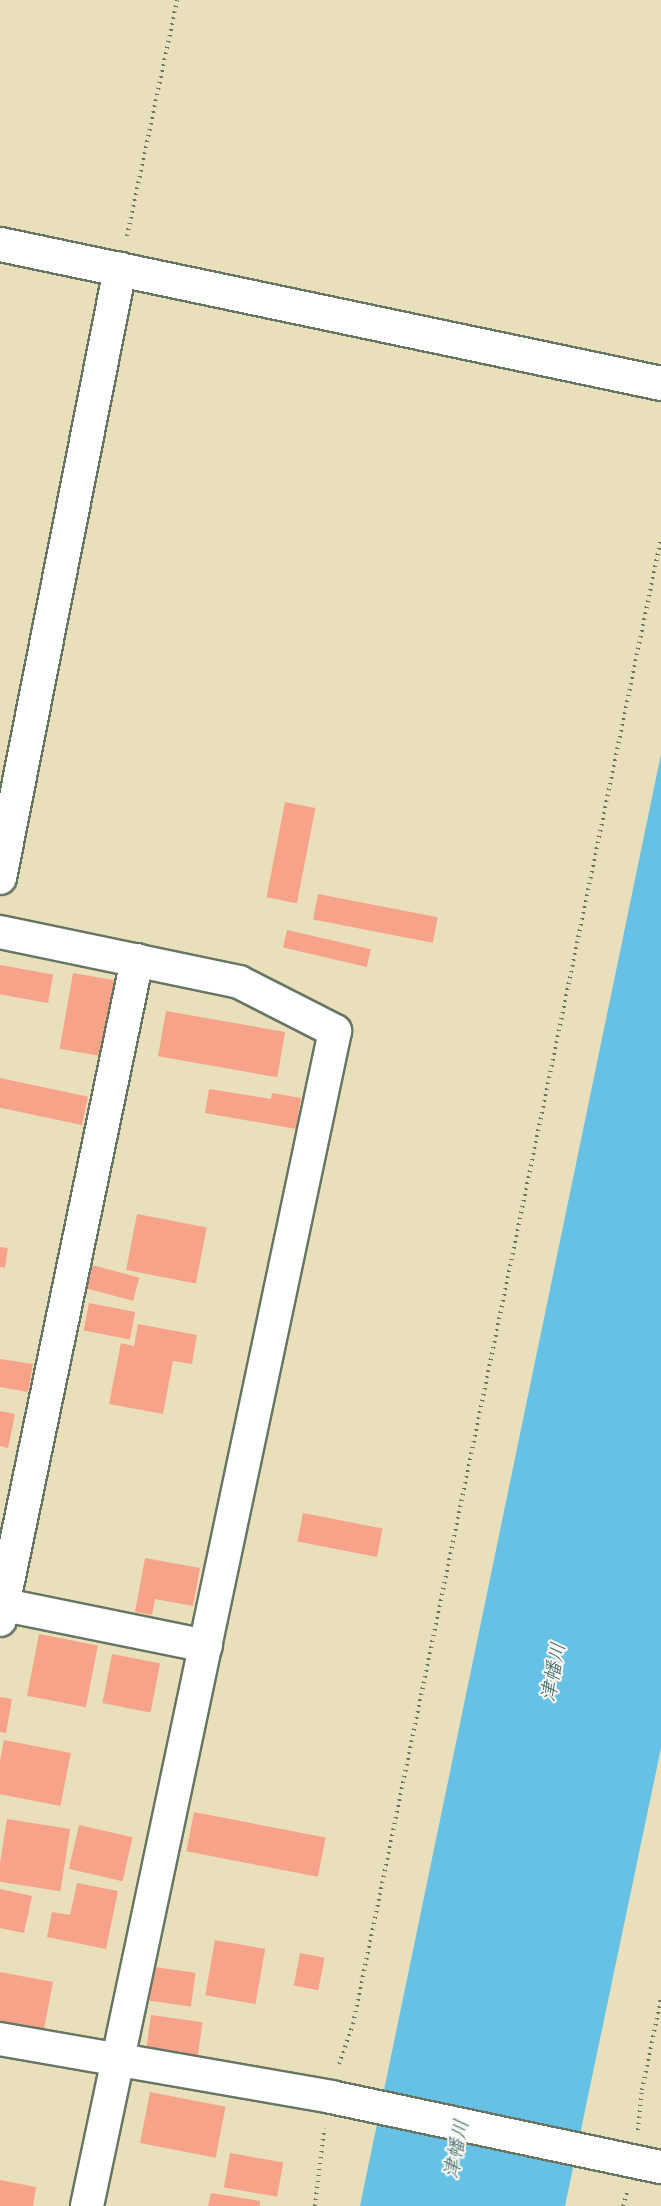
<!DOCTYPE html>
<html>
<head>
<meta charset="utf-8">
<style>
  body { margin:0 }
  #map { position:relative; width:661px; height:2206px; overflow:hidden; background:#e9dfba; font-family:Itim,"Klee One",sans-serif }
  div>[style] { position:absolute }
  [style*='--x'] { left:calc(var(--x)*1px); top:calc(var(--y)*1px); width:calc(var(--w)*1px); rotate:calc(var(--a)*1deg) }
  .water>* { inset:0; background:#67c1e4 }
  .building>* { inset:0; background:#f6a389; transform-origin:0 0 }
  .path>* { height:4px; margin-top:-2px; transform-origin:0; background:repeating-linear-gradient(90deg,#667663 0 1.5px,transparent 0 6px) }
  .roads { filter:drop-shadow(2px 0 #667663) drop-shadow(-2px 0 #667663) drop-shadow(0 2px #667663) drop-shadow(0 -2px #667663) }
  .street>* { height:32px; margin:-16px; padding:0 16px; transform-origin:16px; border-radius:16px; background:#fff }
  .secondary>* { height:33px; margin:-16.5px; padding:0 16.5px; transform-origin:16.5px; border-radius:16.5px; background:#fff }
  span { translate:-50% -50%; white-space:nowrap; text-align:center; line-height:1.15; -webkit-text-stroke:4.5px #f6f6f2; paint-order:stroke }
  .water-label { font-size:20px; color:#315e60; font-style:italic }
</style>
</head>
<body>
<div id="map">
  <div class="water">
    <i style="clip-path:polygon(661px 754px,661px 1748px,565px 2206px,360px 2206px)"></i>
  </div>
  <div class="building">
    <i style="left:285px;top:802px;width:31px;height:97px;rotate:11deg"></i>
    <i style="left:318px;top:894px;width:122px;height:26px;rotate:11deg"></i>
    <i style="left:287px;top:930px;width:86px;height:18px;rotate:13deg"></i>
    <i style="left:0;top:965px;width:54px;height:29px;rotate:10deg"></i>
    <i style="left:73px;top:973px;width:42px;height:77px;rotate:10deg"></i>
    <i style="left:166px;top:1011px;width:121px;height:46px;rotate:10deg"></i>
    <i style="left:0;top:1078px;width:90px;height:29px;rotate:12deg"></i>
    <i style="clip-path:polygon(209px 1089px,271px 1099px,272px 1093px,301px 1098px,296px 1129px,205px 1113px)"></i>
    <i style="left:137px;top:1214px;width:71px;height:57px;rotate:11deg"></i>
    <i style="clip-path:polygon(0 1247px,8px 1248px,5px 1268px,0 1267px)"></i>
    <i style="left:92px;top:1265px;width:49px;height:24px;rotate:15deg"></i>
    <i style="left:89px;top:1303px;width:47px;height:28px;rotate:11deg"></i>
    <i style="clip-path:polygon(138px 1324px,197px 1335px,192px 1364px,173px 1361px,163px 1414px,109px 1404px,121px 1343px,134px 1346px)"></i>
    <i style="clip-path:polygon(0 1359px,33px 1364px,28px 1392px,0 1387px)"></i>
    <i style="clip-path:polygon(0 1411px,15px 1414px,8px 1448px,0 1446px)"></i>
    <i style="left:303px;top:1513px;width:81px;height:29px;rotate:11deg"></i>
    <i style="clip-path:polygon(145px 1558px,200px 1568px,193px 1606px,155px 1599px,152px 1615px,135px 1612px)"></i>
    <i style="left:39px;top:1634px;width:60px;height:63px;rotate:11deg"></i>
    <i style="left:112px;top:1654px;width:49px;height:50px;rotate:11deg"></i>
    <i style="clip-path:polygon(0 1697px,12px 1699px,6px 1733px,0 1732px)"></i>
    <i style="left:4px;top:1740px;width:68px;height:54px;rotate:11deg"></i>
    <i style="left:194px;top:1812px;width:134px;height:40px;rotate:11deg"></i>
    <i style="left:7px;top:1819px;width:64px;height:63px;rotate:9deg"></i>
    <i style="left:79px;top:1825px;width:55px;height:45px;rotate:13deg"></i>
    <i style="clip-path:polygon(77px 1883px,118px 1891px,106px 1949px,47px 1937px,52px 1912px,70px 1915px)"></i>
    <i style="clip-path:polygon(0 1889px,32px 1896px,24px 1933px,0 1928px)"></i>
    <i style="left:215px;top:1940px;width:51px;height:56px;rotate:10deg"></i>
    <i style="left:300px;top:1953px;width:25px;height:33px;rotate:11deg"></i>
    <i style="left:154px;top:1967px;width:42px;height:34px;rotate:8deg"></i>
    <i style="clip-path:polygon(0 1972px,53px 1982px,43px 2034px,0 2026px)"></i>
    <i style="left:151px;top:2015px;width:52px;height:35px;rotate:8deg"></i>
    <i style="left:150px;top:2092px;width:77px;height:52px;rotate:11deg"></i>
    <i style="left:230px;top:2153px;width:54px;height:35px;rotate:10deg"></i>
    <i style="clip-path:polygon(0 2180px,36px 2187px,33px 2206px,0 2206px)"></i>
    <i style="clip-path:polygon(211px 2193px,260px 2201px,260px 2206px,208px 2206px)"></i>
  </div>
  <div class="path">
    <i style="--x:127;--y:236;--w:241;--a:-78"></i>
    <i style="--x:339;--y:2064;--w:42;--a:-70.7"></i>
    <i style="--x:353;--y:2024;--w:1518;--a:-78.29"></i>
    <i style="--x:638;--y:2130;--w:40;--a:-84.3"></i>
    <i style="--x:642;--y:2090;--w:94;--a:-78.3"></i>
    <i style="--x:315;--y:2206;--w:78;--a:-83.3"></i>
    <i style="--x:623;--y:2206;--w:14;--a:-73"></i>
  </div>
  <div class="roads">
    <div class="street">
      <i style="--x:0;--y:878;--w:621;--a:-78.85"></i>
      <i style="--x:0;--y:932;--w:244;--a:11.8"></i>
      <i style="--x:239;--y:982;--w:108;--a:27"></i>
      <i style="--x:335;--y:1031;--w:1201;--a:101.92"></i>
      <i style="--x:0;--y:1604;--w:210;--a:11.5"></i>
      <i style="--x:0;--y:1620;--w:674;--a:-78.27"></i>
      <i style="--x:0;--y:2039;--w:336;--a:9.9"></i>
      <i style="--x:331;--y:2097;--w:337;--a:12"></i>
    </div>
    <div class="secondary">
      <i style="--x:0;--y:244;--w:675;--a:11.88"></i>
    </div>
  </div>
  <div class="water-label">
    <span style="left:553px;top:1672px;rotate:-79deg">津幡川</span>
    <span style="left:456px;top:2149px;rotate:-79deg">津幡川</span>
  </div>
</div>
</body>
</html>
